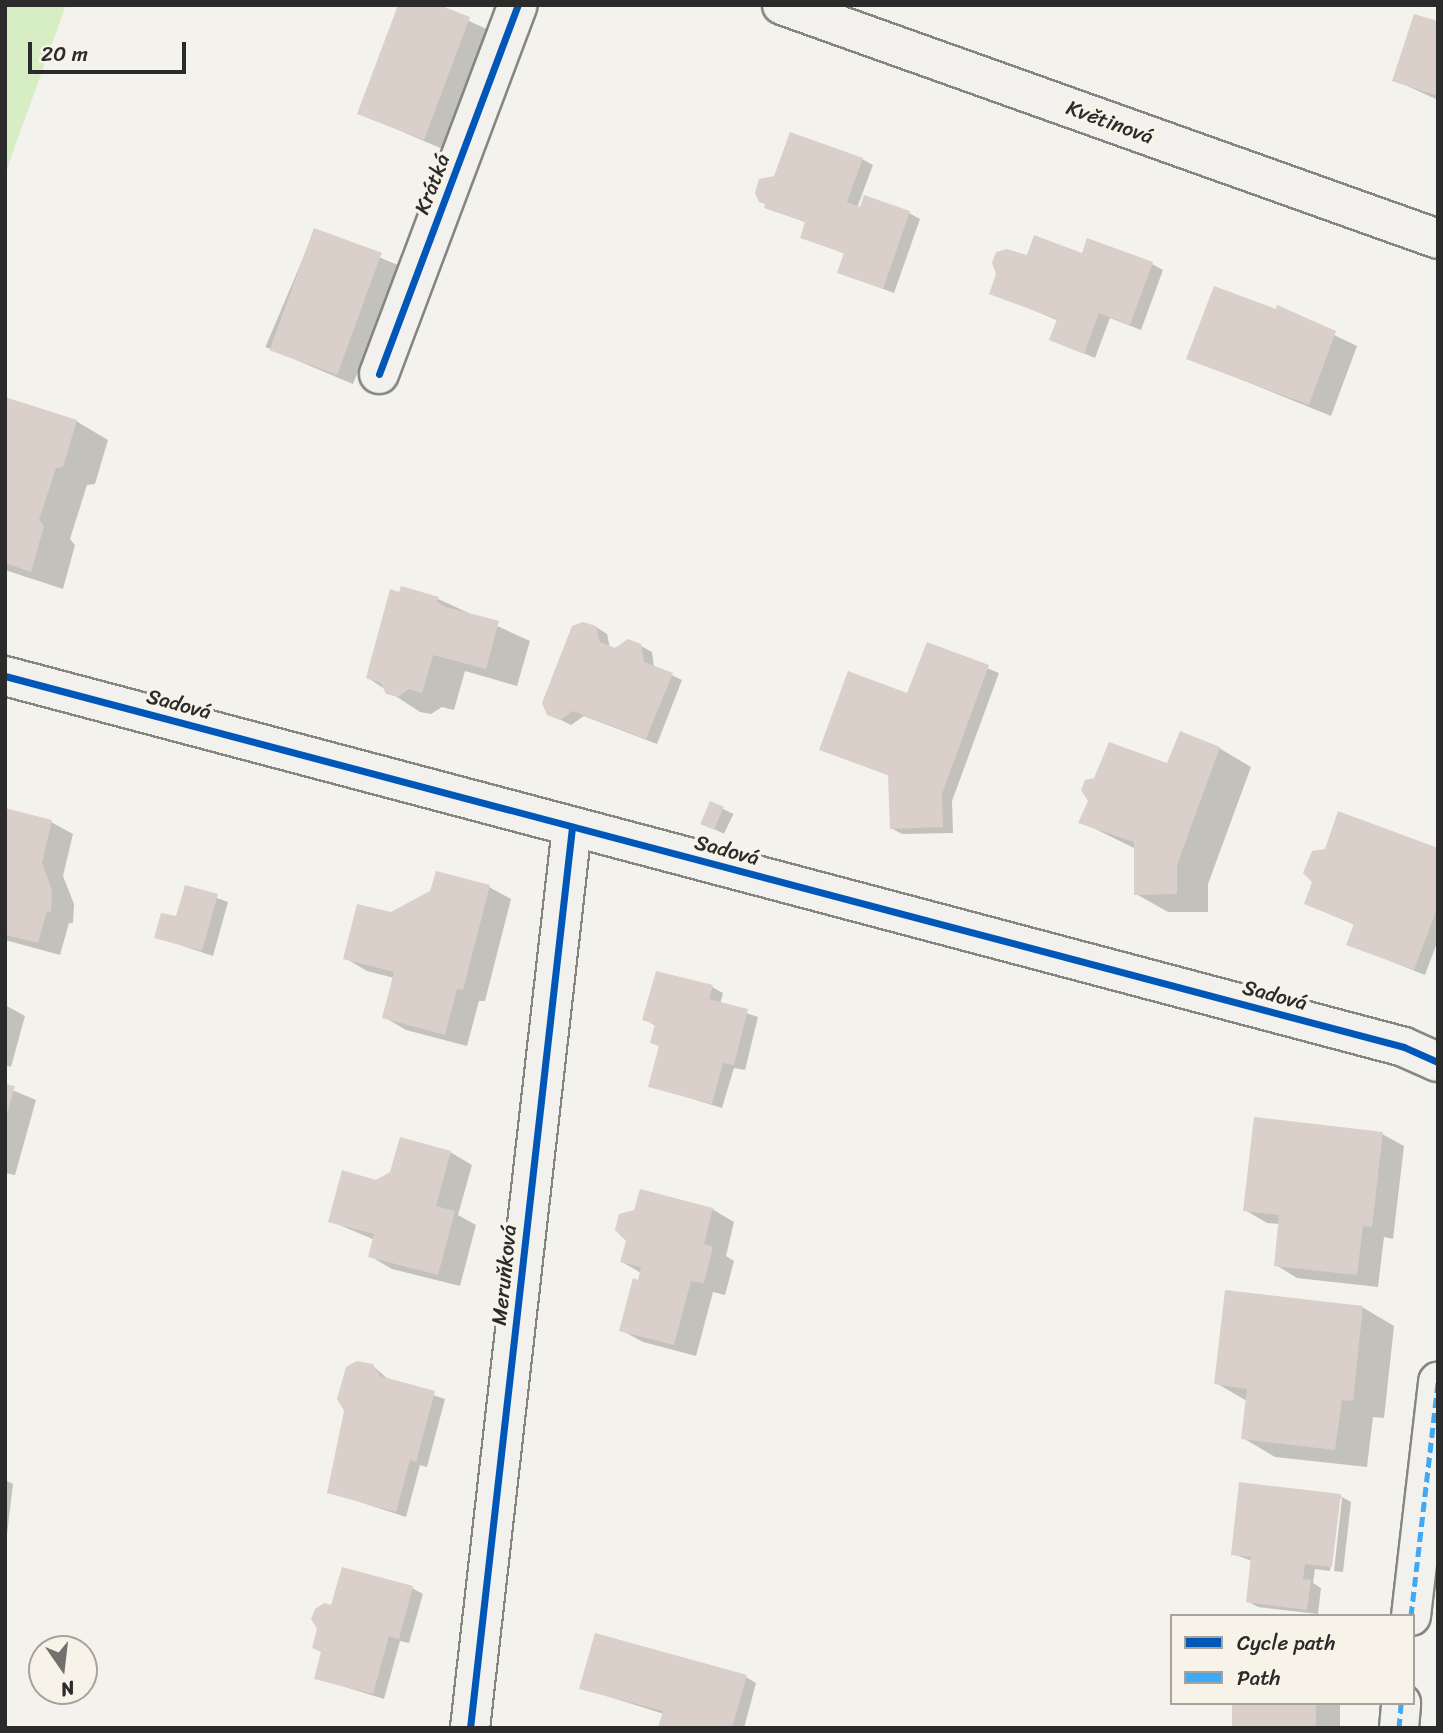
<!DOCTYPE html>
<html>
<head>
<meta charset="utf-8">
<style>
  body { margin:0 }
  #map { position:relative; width:1443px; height:1733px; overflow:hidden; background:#f4f2ec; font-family:Sriracha,sans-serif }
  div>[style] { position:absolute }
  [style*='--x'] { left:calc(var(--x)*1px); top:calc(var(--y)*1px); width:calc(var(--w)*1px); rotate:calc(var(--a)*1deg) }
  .green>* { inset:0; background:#d7edc4 }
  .shadow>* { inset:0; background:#0003; transform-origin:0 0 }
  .building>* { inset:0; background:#dbcfc9; transform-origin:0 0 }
  .roads { filter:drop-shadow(2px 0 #858582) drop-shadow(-2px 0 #858582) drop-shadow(0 2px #858582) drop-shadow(0 -2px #858582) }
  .minor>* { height:38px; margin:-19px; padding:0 19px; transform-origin:19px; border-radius:19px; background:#f2f1ed }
  .secondary>* { height:38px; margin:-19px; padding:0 19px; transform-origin:19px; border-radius:19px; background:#f2f1ed }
  .quiet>* { height:5px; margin-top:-2.5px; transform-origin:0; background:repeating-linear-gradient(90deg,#3fa9f5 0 10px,transparent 0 15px) }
  .cycleway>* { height:7px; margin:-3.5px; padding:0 3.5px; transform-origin:3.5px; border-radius:3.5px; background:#0057b8 }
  span { translate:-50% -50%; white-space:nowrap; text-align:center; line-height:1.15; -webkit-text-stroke:7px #f7f3e8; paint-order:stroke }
  .street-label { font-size:21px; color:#2b2b2b }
  .frame { position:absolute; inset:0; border:7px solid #2b2b2b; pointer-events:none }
  .legend { position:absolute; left:1170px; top:1614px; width:245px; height:91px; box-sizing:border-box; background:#f7f3e8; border:2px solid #a5a39c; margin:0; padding:9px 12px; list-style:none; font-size:21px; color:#2b2b2b }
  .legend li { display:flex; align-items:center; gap:14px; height:35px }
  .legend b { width:35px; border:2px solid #a5a39c }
  .north { position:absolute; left:28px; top:1635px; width:70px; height:70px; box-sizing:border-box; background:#f7f3e8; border:2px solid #a5a39c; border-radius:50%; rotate:166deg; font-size:19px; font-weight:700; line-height:28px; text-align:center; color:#2b2b2b }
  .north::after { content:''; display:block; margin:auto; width:24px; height:32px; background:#71716f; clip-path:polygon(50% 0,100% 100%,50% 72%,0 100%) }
  .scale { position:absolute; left:28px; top:42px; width:158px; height:32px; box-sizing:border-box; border:4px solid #2b2b2b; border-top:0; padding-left:9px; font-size:21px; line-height:24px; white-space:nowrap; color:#2b2b2b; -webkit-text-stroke:5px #f7f3e8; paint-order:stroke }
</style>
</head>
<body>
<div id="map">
  <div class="green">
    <i style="clip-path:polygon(5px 5px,66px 5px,5px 174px)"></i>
  </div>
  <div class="shadow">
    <i style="clip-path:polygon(434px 5px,491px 31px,447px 151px,359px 113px)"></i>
    <i style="clip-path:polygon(1438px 23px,1438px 100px,1394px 80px)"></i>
    <i style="clip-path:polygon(862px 159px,873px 165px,857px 208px,909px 213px,920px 219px,894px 293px,839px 272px,845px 254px,802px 237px,807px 223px,766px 207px)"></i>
    <i style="left:315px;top:230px;width:95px;height:127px;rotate:23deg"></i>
    <i style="clip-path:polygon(1083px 255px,1152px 264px,1163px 270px,1141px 330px,1110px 318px,1095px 358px,1052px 340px,1059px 321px,992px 293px,1028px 258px)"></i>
    <i style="clip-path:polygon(1278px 308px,1357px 346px,1331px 416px,1188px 358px)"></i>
    <i style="clip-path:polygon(5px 399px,76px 421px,108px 440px,95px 484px,87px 485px,70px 539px,75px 545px,63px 589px,5px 570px)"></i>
    <i style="clip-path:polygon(438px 599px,530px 641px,517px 686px,465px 671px,454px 710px,442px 707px,431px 714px,420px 712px,368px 678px)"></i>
    <i style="clip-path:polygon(596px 627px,607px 634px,610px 648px,641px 646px,652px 652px,654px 667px,682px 680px,657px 744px,584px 716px,571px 725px,549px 714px)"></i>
    <i style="clip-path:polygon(928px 644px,999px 673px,952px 801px,953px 833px,902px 834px,891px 828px,890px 776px,821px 749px,908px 695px)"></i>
    <i style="clip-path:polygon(1219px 748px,1251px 767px,1208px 884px,1208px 912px,1168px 912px,1136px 894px,1136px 849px,1081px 822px,1168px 766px)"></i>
    <i style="left:711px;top:803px;width:25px;height:22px;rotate:26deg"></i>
    <i style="clip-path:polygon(5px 810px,51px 822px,73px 834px,63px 876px,74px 904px,73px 923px,69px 923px,60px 955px,5px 940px)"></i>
    <i style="clip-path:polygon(1438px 850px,1438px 940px,1425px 975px,1348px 944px,1355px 925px,1306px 904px)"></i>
    <i style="clip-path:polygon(186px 887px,228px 902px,213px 956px,156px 937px,177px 918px)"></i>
    <i style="clip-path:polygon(489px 887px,511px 899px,485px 1001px,479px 1001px,467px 1046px,406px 1030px,384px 1017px,394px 978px,367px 971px,345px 958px,392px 914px)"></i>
    <i style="clip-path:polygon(712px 987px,723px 993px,720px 1004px,758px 1017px,745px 1070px,734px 1068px,722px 1108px,650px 1086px,660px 1047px,652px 1042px,656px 1026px,644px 1019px)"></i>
    <i style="clip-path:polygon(5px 1005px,25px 1016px,11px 1067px,5px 1065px)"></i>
    <i style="clip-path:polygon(5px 1087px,36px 1100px,15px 1175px,5px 1173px)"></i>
    <i style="clip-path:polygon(1382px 1134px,1404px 1146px,1393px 1239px,1384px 1237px,1378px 1287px,1297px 1278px,1276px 1265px,1280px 1224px,1267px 1223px,1245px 1210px)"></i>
    <i style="clip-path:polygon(450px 1152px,472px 1165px,458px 1215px,476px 1225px,460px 1286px,392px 1269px,370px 1256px,375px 1240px,330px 1221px,377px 1182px)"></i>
    <i style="clip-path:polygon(712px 1209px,734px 1222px,726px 1256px,734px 1261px,725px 1295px,713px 1292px,696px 1356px,643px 1342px,621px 1330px,641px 1273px,622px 1262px)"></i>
    <i style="clip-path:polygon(1362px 1307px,1394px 1326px,1384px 1418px,1373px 1417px,1367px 1467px,1275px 1457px,1243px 1438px,1247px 1401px,1216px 1383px)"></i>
    <i style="clip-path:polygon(373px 1366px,389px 1380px,445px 1399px,427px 1467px,420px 1465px,406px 1517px,329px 1492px)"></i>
    <i style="clip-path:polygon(5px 1480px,13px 1484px,7px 1534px,5px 1534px)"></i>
    <i style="clip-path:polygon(1340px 1496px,1351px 1502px,1343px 1572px,1334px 1571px,1342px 1498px,1338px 1498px,1330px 1571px,1315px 1569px,1313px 1583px,1321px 1588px,1318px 1614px,1258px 1607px,1247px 1601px,1252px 1561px,1233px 1554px)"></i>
    <i style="clip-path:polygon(412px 1588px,423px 1594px,409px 1643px,400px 1641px,384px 1699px,316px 1678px)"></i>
    <i style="clip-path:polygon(746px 1677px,756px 1683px,744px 1728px,660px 1728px,664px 1714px,581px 1688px)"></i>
    <i style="left:1234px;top:1703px;width:106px;height:25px"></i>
  </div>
  <div class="building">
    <i style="clip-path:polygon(398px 5px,439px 5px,470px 17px,424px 140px,357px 114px)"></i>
    <i style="clip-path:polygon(1414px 14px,1438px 21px,1438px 96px,1392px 81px)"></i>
    <i style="clip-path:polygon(790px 132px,863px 158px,847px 202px,860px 207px,864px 195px,910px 211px,883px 289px,837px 273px,844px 253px,800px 238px,805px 222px,764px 208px,765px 204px,759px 202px,755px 193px,759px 179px,774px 176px)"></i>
    <i style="left:314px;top:228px;width:72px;height:130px;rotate:20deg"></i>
    <i style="clip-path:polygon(1034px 235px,1082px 253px,1087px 238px,1153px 262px,1130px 325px,1099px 313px,1084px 354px,1049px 340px,1057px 319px,989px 294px,996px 274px,992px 263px,996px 252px,1007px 249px,1027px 255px)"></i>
    <i style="clip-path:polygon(1214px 286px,1276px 309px,1277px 305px,1336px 331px,1309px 405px,1186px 359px)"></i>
    <i style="clip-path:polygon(5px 397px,77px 420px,63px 467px,56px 468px,39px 520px,44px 526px,31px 572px,5px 563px)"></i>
    <i style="clip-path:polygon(401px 586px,439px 597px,437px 602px,446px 607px,499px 621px,486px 669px,433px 655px,422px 693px,409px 689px,398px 697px,386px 694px,381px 683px,366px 678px,390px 589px,399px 592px)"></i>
    <i style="clip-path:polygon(583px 622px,596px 626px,600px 642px,615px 648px,628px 639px,641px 644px,644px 662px,673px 673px,646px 739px,573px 711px,560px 720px,547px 715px,542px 703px,572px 626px)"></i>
    <i style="clip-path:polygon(927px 642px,989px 665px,942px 794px,943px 827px,890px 829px,888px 775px,819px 750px,848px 671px,907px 693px)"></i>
    <i style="clip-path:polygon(1180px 731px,1220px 747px,1177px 865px,1177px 894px,1134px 895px,1134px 842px,1078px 823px,1088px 801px,1081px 790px,1085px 780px,1094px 778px,1109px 742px,1167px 763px)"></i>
    <i style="left:710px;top:801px;width:15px;height:25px;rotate:23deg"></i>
    <i style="clip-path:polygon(5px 808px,52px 820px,42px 863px,52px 890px,51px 912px,47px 911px,38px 943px,5px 935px)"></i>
    <i style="clip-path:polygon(1338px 811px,1438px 848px,1438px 906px,1414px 970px,1346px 945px,1354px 924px,1304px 904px,1312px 882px,1303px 873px,1312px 851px,1325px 849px)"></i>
    <i style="clip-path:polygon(436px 871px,490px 885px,463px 990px,457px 989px,445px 1035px,382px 1018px,394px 972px,343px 959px,357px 904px,391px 912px,430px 891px)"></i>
    <i style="clip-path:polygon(185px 885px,218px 894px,202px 951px,154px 938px,161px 913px,176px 916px)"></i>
    <i style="clip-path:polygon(656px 971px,713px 985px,709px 999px,748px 1009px,734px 1065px,723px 1063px,712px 1104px,648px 1087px,659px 1046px,650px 1043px,655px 1024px,642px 1020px)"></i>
    <i style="clip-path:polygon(5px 1084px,15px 1086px,6px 1117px,5px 1117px)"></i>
    <i style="clip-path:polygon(1254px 1117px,1383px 1132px,1372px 1227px,1363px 1226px,1357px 1275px,1274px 1266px,1279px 1215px,1243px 1211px)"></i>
    <i style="clip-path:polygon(400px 1137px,451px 1151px,436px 1206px,455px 1211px,438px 1275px,368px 1257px,374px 1234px,328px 1222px,342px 1170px,376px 1180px,390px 1172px)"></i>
    <i style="clip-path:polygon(640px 1189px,713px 1208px,704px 1244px,713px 1247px,704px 1283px,691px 1281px,674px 1345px,619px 1331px,633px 1278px,638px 1280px,641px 1267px,620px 1262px,626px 1241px,615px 1230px,619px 1214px,634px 1210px)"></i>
    <i style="clip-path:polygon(1225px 1290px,1363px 1306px,1353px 1401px,1342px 1400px,1335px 1450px,1241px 1439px,1247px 1389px,1214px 1384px)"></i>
    <i style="clip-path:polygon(357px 1361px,373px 1364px,380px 1376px,435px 1391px,416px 1462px,410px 1460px,396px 1512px,327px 1493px,344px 1411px,337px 1399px,346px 1367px)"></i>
    <i style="clip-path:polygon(1239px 1482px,1341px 1494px,1332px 1567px,1305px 1564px,1303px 1579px,1311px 1580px,1307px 1610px,1246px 1602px,1251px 1557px,1231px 1555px)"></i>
    <i style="clip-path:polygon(342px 1567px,413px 1586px,399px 1639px,389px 1636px,373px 1694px,314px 1679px,321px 1652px,312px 1648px,317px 1629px,311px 1619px,315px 1609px,324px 1603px,331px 1605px)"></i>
    <i style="clip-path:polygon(595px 1633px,747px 1675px,732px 1728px,658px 1728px,663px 1711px,579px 1689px)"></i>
    <i style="left:1232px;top:1703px;width:84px;height:25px"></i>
  </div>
  <div class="roads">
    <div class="minor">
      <i style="--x:379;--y:374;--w:394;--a:-69.4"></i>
      <i style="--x:5;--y:676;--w:1447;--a:14.85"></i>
      <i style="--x:1404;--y:1047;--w:37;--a:24"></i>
      <i style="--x:1411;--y:1616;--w:236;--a:-83.4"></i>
      <i style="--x:470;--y:1728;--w:907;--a:-83.54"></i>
      <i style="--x:1399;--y:1728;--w:25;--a:-85"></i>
    </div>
    <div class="secondary">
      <i style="--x:782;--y:5;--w:696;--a:19.63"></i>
    </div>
  </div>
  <div class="quiet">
    <i style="--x:1411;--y:1616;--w:236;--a:-83.4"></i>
    <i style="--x:1399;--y:1728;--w:25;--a:-85"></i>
  </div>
  <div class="cycleway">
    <i style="--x:379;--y:374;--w:394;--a:-69.4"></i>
    <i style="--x:5;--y:676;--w:1447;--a:14.85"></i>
    <i style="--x:1404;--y:1047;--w:37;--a:24"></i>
    <i style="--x:470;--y:1728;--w:907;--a:-83.54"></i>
  </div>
  <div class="street-label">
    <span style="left:1110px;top:122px;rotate:20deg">Květinová</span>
    <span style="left:432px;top:184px;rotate:-69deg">Krátká</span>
    <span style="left:179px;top:704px;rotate:15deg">Sadová</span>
    <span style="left:727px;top:850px;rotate:15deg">Sadová</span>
    <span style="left:1275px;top:995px;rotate:15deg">Sadová</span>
    <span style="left:504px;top:1275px;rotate:-84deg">Meruňková</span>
  </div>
  <div class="frame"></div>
  <ul class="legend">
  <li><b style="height:9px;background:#0057b8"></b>Cycle path</li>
  <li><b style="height:9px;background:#3fa9f5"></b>Path</li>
  </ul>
  <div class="north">N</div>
  <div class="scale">20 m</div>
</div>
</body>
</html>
